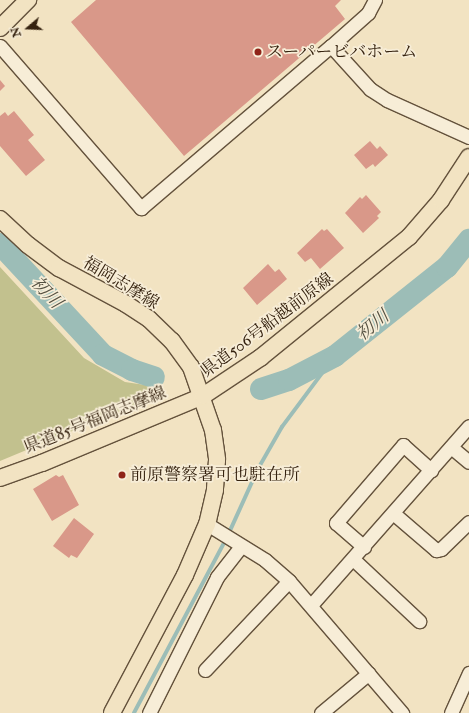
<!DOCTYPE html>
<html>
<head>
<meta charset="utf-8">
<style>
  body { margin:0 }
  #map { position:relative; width:469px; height:713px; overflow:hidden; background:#f2e3c2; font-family:"IM FELL Double Pica","Noto Serif JP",serif }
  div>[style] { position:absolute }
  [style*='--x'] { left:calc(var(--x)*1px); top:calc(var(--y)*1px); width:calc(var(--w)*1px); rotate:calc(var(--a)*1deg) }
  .green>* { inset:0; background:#c2c18e }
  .stream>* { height:3.5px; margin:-1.75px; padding:0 1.75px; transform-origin:1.75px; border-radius:1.75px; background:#9cbdb7 }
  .river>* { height:22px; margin:-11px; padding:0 11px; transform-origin:11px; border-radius:11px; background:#9cbdb7 }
  .building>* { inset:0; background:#d99889 }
  .roads { filter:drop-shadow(1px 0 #64523c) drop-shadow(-1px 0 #64523c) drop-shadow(0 1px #64523c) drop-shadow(0 -1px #64523c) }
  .minor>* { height:13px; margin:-6.5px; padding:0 6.5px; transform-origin:6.5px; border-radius:6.5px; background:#f7edd7 }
  .major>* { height:16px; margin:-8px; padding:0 8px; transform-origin:8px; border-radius:8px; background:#f2e3c2 }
  .dots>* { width:11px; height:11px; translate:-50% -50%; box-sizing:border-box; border:2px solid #f7edd7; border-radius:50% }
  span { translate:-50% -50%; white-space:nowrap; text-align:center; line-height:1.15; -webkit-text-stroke:3.5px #f7edd7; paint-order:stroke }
  .poi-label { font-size:17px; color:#35220f }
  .left { translate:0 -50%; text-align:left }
  .street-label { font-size:17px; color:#35220f }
  .water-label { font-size:18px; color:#545041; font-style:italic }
  .north { position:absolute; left:8px; top:8px; width:40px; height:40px; -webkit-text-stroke:3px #f7edd7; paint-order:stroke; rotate:251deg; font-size:11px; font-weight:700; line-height:16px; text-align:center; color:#35220f }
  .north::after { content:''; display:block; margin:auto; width:14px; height:18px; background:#35220f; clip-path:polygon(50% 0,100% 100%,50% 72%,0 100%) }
</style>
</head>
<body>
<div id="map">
  <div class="green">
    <i style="clip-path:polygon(0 267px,84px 358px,125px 382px,152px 386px,154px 397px,0 461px)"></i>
  </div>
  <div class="stream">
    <i style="--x:229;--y:533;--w:70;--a:-65.6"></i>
    <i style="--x:258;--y:469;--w:48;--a:-60.3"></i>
    <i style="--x:282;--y:427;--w:89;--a:-53.3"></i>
    <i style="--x:134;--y:713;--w:197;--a:-62.1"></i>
  </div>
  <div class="river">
    <i style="--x:0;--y:244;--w:151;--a:47.1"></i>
    <i style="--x:103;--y:355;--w:33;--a:27"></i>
    <i style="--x:132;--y:370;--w:23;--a:18"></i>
    <i style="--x:261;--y:389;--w:29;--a:-18"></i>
    <i style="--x:289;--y:380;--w:52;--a:-27.6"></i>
    <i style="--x:335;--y:356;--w:143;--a:-38.5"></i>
    <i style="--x:447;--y:267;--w:35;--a:-51"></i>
  </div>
  <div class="building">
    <i style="clip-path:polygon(96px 0,341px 0,335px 6px,345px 19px,184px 156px,71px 22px)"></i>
    <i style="clip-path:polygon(0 80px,5px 86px,0 91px)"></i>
    <i style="clip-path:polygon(14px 111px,34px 135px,28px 140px,45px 160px,26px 176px,0 146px,0 116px,5px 112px,8px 116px)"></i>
    <i style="clip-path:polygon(370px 141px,377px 149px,380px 146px,388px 155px,375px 167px,373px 164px,366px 169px,354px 155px)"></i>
    <i style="clip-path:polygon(366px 195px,381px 212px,377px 216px,379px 218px,363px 233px,345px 213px,360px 197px,362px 199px)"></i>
    <i style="clip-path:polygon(322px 229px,324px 231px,327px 229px,344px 248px,320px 269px,311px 258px,305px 262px,297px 253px)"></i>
    <i style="clip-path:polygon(268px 264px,275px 272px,279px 269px,287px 279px,257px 305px,243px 288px)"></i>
    <i style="clip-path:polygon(56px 475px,59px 477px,63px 475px,79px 505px,52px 521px,33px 489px)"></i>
    <i style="clip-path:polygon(74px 518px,94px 534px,77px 558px,71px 555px,69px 558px,53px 546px)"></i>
  </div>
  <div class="roads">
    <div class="minor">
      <i style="--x:0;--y:46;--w:215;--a:49"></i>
      <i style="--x:141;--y:208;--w:250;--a:-40.5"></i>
      <i style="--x:331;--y:46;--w:58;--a:47.8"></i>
      <i style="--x:370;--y:89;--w:20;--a:33"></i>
      <i style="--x:387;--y:100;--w:90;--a:24.3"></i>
      <i style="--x:331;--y:46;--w:50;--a:-41.7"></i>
      <i style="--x:368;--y:13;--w:15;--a:-62"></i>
      <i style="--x:451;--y:447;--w:23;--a:40"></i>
      <i style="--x:393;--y:513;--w:57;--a:40.7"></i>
      <i style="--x:436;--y:550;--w:5;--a:-11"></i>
      <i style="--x:441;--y:549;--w:39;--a:-44"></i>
      <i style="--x:207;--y:524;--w:68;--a:31.8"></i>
      <i style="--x:265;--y:560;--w:32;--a:41"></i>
      <i style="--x:289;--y:581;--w:174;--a:49.4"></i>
      <i style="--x:364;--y:547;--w:37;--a:-139"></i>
      <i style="--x:336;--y:523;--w:103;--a:-49.3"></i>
      <i style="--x:403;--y:445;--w:38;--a:42"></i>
      <i style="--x:353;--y:559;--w:91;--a:43.2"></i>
      <i style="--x:312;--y:604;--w:237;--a:-48.6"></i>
      <i style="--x:205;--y:670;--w:122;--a:-46.7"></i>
      <i style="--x:149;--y:713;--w:152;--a:-63.4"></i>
      <i style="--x:217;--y:577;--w:39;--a:-52"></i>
      <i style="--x:321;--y:713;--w:62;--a:-39.8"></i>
      <i style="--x:451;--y:713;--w:44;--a:-65.8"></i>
    </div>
    <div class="major">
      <i style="--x:0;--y:28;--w:40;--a:-45"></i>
      <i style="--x:0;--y:219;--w:38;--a:43"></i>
      <i style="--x:28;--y:245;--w:39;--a:37"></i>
      <i style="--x:59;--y:268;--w:76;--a:28.2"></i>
      <i style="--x:126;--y:304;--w:27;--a:33"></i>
      <i style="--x:149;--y:319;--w:32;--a:44"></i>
      <i style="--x:172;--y:341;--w:32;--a:54"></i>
      <i style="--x:191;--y:367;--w:67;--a:70.8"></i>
      <i style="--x:213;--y:430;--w:30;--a:82"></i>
      <i style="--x:217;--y:460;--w:30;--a:94"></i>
      <i style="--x:215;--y:490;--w:35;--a:103"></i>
      <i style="--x:207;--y:524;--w:56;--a:113.3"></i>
      <i style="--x:185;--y:575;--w:156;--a:117.9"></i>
      <i style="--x:0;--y:478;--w:45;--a:-19.7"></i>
      <i style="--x:42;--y:463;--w:174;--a:-22.6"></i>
      <i style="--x:203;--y:396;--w:69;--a:-33.7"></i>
      <i style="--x:260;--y:358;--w:192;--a:-39.1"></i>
      <i style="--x:409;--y:237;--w:49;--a:-49.1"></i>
      <i style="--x:441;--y:200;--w:51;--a:-56.9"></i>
    </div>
  </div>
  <div class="dots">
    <i style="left:258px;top:52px;background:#8f2418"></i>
    <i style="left:122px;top:475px;background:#8f2418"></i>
  </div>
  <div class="poi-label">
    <span class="left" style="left:266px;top:52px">スーパービバホーム</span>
    <span class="left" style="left:130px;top:475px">前原警察署可也駐在所</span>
  </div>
  <div class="street-label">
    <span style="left:121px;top:283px;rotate:31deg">福岡志摩線</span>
    <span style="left:267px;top:325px;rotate:-37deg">県道506号船越前原線</span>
    <span style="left:95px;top:420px;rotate:-22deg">県道85号福岡志摩線</span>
  </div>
  <div class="water-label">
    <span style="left:46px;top:293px;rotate:47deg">初川</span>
    <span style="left:373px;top:326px;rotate:-39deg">初川</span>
  </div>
  <div class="north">N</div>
</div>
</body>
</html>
